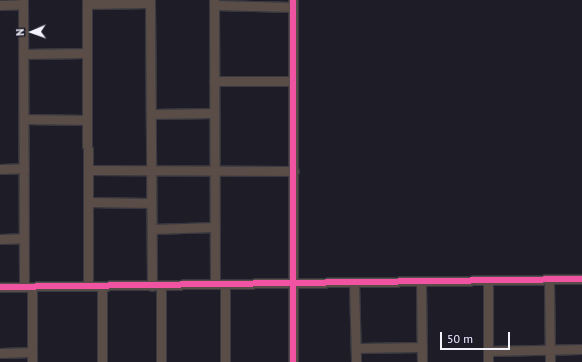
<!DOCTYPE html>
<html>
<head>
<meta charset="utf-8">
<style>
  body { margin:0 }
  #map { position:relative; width:582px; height:362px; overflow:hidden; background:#1e1d27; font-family:"PT Sans",sans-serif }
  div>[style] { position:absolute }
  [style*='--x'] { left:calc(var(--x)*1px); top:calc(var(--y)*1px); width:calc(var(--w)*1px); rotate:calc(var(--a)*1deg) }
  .roads { filter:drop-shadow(1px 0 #383840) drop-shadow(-1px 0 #383840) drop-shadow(0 1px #383840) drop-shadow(0 -1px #383840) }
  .street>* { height:9px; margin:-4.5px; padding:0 4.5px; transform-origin:4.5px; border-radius:4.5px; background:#5a4c46 }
  .cycleway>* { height:6px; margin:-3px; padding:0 3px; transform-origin:3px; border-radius:3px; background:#f153a3 }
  span { translate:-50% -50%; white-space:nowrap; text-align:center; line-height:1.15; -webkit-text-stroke:3px #1b192b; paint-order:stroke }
  .north { position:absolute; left:12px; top:12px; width:40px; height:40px; -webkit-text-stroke:3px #1b192b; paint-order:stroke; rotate:268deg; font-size:11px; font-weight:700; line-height:16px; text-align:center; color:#f3f3fd }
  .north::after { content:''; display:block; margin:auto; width:14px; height:18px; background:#f3f3fd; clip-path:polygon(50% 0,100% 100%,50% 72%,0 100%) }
  .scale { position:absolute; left:440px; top:332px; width:70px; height:18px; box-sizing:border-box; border:2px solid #f3f3fd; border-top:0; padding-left:5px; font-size:12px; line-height:14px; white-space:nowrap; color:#f3f3fd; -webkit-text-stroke:3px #1b192b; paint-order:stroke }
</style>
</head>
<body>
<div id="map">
  <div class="roads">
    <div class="street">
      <i style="--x:23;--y:0;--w:287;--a:89.8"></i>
      <i style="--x:87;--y:0;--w:286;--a:89.8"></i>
      <i style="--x:150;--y:0;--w:286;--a:89.6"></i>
      <i style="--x:214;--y:0;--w:284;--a:89.8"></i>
      <i style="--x:293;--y:0;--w:362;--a:90"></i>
      <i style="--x:87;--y:4;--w:63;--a:-0.9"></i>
      <i style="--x:0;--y:5;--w:23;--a:-2"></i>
      <i style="--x:214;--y:5;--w:79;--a:1.5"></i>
      <i style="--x:23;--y:54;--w:64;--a:-0.9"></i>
      <i style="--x:214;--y:81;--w:79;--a:0"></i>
      <i style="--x:151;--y:114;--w:63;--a:-0.9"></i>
      <i style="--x:24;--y:119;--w:63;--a:0.9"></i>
      <i style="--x:0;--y:169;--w:24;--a:-2"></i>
      <i style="--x:88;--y:170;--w:206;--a:0.3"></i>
      <i style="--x:88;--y:202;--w:63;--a:0.9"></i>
      <i style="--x:152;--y:229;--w:63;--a:-1.8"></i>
      <i style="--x:0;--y:239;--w:24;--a:-2"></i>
      <i style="--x:549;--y:280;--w:82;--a:89.3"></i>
      <i style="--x:421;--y:282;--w:80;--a:89.3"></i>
      <i style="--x:354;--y:283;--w:79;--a:88.5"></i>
      <i style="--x:161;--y:285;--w:77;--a:90"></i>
      <i style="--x:225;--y:285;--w:77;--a:90"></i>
      <i style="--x:0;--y:287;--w:582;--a:-0.79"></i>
      <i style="--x:32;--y:287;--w:75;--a:90"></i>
      <i style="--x:356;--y:348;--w:66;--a:-0.9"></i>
      <i style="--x:488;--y:351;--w:94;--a:-1.2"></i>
      <i style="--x:0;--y:353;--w:32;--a:-2"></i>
      <i style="--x:102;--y:362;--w:76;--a:-90"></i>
      <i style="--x:488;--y:362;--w:81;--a:-90"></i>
    </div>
  </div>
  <div class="cycleway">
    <i style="--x:293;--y:0;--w:362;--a:90"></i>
    <i style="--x:0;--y:287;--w:582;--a:-0.79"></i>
  </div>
  <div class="north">N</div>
  <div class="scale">50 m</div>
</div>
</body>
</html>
